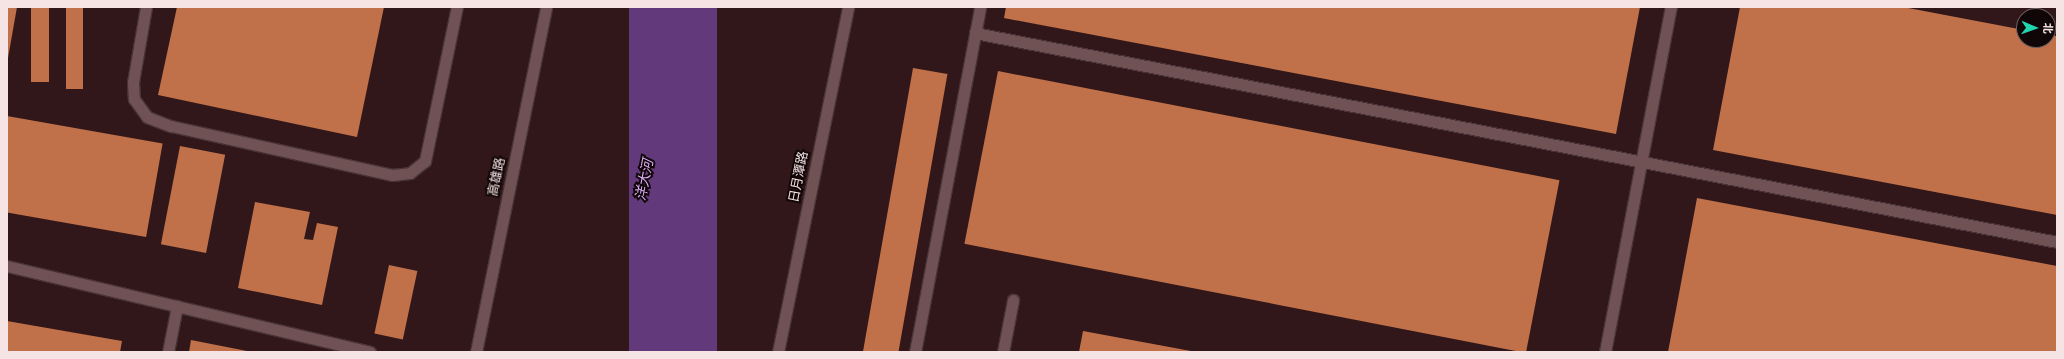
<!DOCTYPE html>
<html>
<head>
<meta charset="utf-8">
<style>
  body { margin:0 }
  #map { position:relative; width:2064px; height:359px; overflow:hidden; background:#311719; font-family:"Fira Sans Condensed","Noto Sans SC",sans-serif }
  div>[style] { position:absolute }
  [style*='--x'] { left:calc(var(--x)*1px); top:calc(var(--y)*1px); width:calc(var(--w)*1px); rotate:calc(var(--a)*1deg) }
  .water>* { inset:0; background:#62397b; transform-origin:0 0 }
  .building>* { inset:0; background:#c07149; transform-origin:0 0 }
  .roads { filter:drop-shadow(1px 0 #483436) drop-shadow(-1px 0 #483436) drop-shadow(0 1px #483436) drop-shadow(0 -1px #483436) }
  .service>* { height:11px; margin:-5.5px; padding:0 5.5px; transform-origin:5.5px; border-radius:5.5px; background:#715254 }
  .minor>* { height:11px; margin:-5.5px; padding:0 5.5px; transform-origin:5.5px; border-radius:5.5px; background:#715254 }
  .tertiary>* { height:11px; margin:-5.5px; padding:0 5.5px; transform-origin:5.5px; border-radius:5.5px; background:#715254 }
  span { translate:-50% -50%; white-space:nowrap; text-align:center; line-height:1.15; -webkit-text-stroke:4px #110607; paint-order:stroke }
  .street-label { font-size:13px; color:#f6e3e4 }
  .water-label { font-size:14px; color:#daacf8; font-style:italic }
  .frame { position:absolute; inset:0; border:8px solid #f6e3e4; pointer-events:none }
  .north { position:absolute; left:2016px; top:8px; width:40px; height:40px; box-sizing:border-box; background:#110607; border:1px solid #6d5e5f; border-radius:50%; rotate:92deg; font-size:11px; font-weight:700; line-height:16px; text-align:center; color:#f6e3e4 }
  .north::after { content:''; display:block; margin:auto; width:14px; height:18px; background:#21d5af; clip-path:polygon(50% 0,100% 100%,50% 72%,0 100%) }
</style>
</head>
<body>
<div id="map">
  <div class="water">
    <i style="left:629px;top:7px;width:88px;height:352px"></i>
  </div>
  <div class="building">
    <i style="clip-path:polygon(7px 7px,17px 7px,8px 58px,7px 58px)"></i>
    <i style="left:31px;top:7px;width:18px;height:75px"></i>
    <i style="left:66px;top:7px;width:17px;height:82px"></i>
    <i style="clip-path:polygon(177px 7px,384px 7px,357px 137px,158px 95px)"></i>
    <i style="clip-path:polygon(1006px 7px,1640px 7px,1616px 134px,1004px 18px)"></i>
    <i style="clip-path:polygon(1740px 7px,1903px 7px,2024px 30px,2024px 40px,2048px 40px,2048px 35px,2057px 36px,2057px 215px,1713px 150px)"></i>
    <i style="left:913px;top:68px;width:35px;height:289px;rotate:10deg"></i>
    <i style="left:998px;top:71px;width:572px;height:176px;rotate:11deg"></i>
    <i style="left:7px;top:116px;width:158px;height:95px;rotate:10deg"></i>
    <i style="left:180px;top:146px;width:46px;height:100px;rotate:11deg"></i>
    <i style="clip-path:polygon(1697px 198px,2057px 266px,2057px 352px,1668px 352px)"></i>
    <i style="clip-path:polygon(255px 202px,310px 212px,304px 239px,313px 240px,317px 223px,338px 227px,322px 305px,238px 288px)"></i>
    <i style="left:389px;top:265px;width:29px;height:70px;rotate:12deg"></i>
    <i style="clip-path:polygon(7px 321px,122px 341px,120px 352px,7px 352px)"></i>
    <i style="clip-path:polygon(1083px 331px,1191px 351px,1191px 352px,1079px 352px)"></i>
    <i style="clip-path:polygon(191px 340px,247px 351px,247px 352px,189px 352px)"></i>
  </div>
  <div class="roads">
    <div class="service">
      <i style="--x:146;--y:7;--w:76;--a:99.8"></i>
      <i style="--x:133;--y:82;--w:17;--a:87"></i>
      <i style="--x:134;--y:99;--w:22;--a:54"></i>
      <i style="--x:147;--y:117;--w:26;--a:21"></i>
      <i style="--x:171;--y:126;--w:226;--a:12.5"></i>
      <i style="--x:392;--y:175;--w:18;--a:-6"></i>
      <i style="--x:410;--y:173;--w:19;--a:-39"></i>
      <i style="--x:425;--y:161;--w:157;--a:-78.3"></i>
      <i style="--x:975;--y:33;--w:1102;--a:10.93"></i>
      <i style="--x:7;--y:266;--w:373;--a:13.3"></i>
      <i style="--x:168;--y:352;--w:47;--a:-78.9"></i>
      <i style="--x:915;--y:352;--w:351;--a:-79.3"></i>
      <i style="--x:1003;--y:352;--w:53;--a:-79.1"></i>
      <i style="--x:1605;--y:352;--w:351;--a:-79.2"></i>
    </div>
    <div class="minor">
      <i style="--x:476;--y:352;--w:352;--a:-78.5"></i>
    </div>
    <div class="tertiary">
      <i style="--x:778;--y:352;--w:352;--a:-78.5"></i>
    </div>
  </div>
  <div class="street-label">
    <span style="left:497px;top:177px;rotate:-78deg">高雄路</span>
    <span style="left:799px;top:177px;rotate:-79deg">日月潭路</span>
  </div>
  <div class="water-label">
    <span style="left:645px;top:180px;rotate:-79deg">洋大河</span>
  </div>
  <div class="frame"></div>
  <div class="north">北</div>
</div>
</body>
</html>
